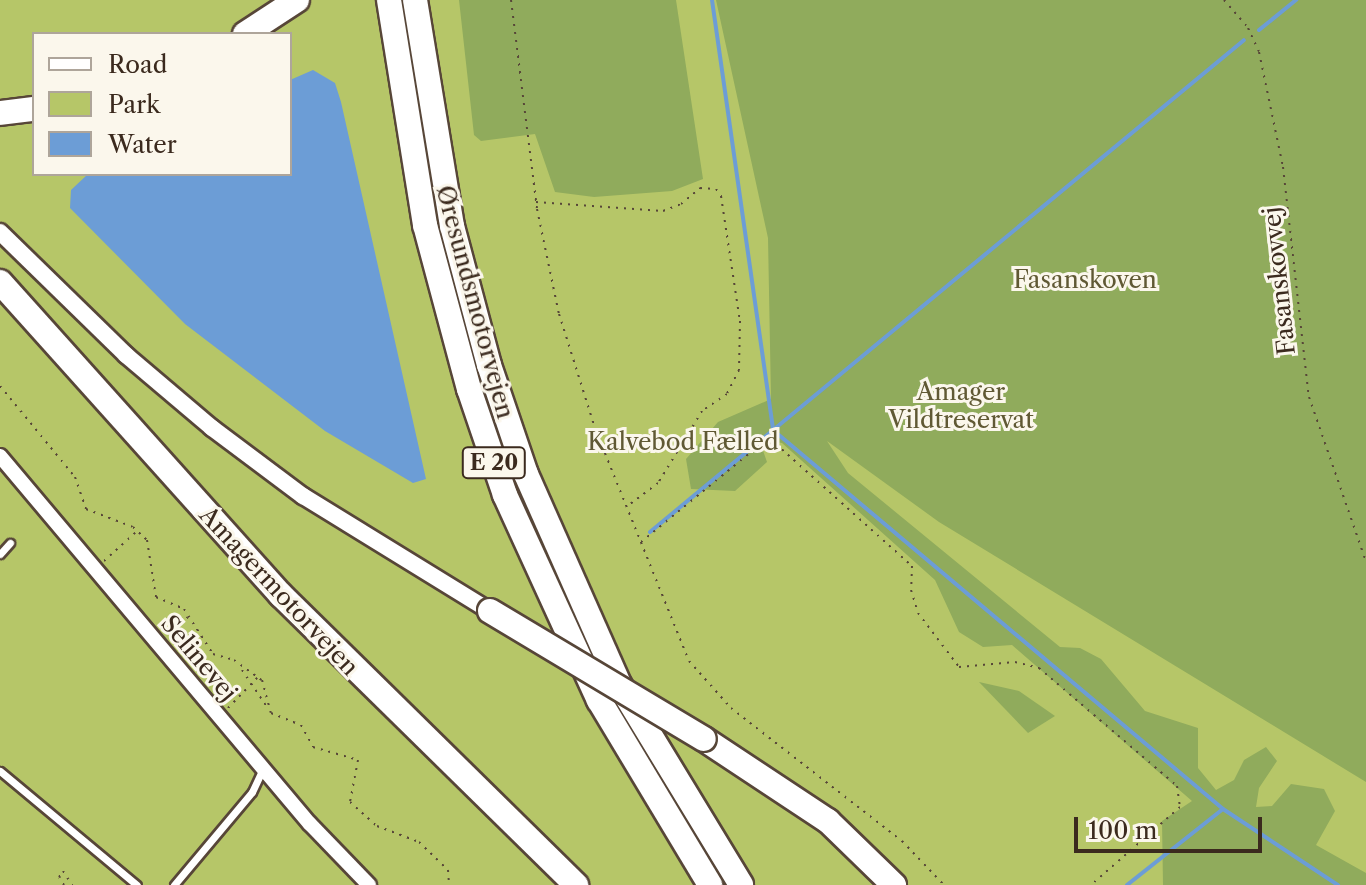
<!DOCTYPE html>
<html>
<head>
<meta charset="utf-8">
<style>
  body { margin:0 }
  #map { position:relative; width:1366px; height:885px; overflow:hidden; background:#f3e6cc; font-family:"Libre Caslon Text",serif }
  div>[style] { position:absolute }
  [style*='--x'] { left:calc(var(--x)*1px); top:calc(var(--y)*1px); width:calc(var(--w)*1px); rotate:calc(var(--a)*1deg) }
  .green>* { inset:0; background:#b6c668 }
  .forest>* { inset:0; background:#90ab5c }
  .water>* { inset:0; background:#6c9dd6 }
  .stream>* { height:4px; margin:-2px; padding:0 2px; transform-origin:2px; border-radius:2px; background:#6c9dd6 }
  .path>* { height:2px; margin-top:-1px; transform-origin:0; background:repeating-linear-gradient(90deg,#574638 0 2px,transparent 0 8px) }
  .roads { filter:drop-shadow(2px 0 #574638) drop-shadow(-2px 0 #574638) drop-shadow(0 2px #574638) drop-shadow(0 -2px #574638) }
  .service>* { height:7px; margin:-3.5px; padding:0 3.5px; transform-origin:3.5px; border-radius:3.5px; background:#fff }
  .minor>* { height:14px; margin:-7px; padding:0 7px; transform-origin:7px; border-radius:7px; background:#fff }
  .tertiary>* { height:16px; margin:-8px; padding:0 8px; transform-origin:8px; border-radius:8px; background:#fff }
  .motorway>* { height:24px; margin:-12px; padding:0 12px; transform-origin:12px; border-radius:12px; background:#fff }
  .bridges { filter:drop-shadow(2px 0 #574638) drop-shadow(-2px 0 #574638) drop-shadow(0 2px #574638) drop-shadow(0 -2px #574638) }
  .motorway-bridge>* { height:24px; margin:-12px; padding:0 12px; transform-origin:12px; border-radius:12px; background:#fff }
  span { translate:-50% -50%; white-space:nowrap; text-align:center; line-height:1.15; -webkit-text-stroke:6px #fbf7ec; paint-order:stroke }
  .shield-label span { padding:2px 6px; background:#fbf7ec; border:2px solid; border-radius:6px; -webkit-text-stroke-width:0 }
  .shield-label { font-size:22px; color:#3b2a1e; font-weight:700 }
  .park-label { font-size:24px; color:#605934 }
  .street-label { font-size:24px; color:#3b2a1e }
  .legend { position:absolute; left:32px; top:32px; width:260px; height:144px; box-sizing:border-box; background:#fbf7ec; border:2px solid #aea59a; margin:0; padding:10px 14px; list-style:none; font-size:24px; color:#3b2a1e }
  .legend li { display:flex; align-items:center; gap:16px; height:40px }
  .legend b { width:40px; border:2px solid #aea59a }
  .scale { position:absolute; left:1074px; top:817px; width:188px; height:36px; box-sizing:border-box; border:4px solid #3b2a1e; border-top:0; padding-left:10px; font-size:24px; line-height:28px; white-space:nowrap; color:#3b2a1e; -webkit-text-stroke:6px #fbf7ec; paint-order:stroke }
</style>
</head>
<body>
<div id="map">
  <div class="green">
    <i style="clip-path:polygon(evenodd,0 0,1366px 0,1366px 885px,0 885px,0 0,34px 34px,290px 34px,290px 174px,34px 174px,34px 34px)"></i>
  </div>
  <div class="forest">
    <i style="clip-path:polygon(459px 0,676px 0,703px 179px,672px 191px,594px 197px,555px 192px,535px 134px,481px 141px,474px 135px)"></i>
    <i style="clip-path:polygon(716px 0,1366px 0,1366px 782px,939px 522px,827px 441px,848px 473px,1060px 647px,1080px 648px,1101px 659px,1145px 711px,1198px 728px,1198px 768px,1216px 790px,1234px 780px,1244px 760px,1266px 747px,1277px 761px,1259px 788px,1256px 807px,1272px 806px,1291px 784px,1324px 789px,1335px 811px,1316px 845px,1366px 873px,1366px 885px,1163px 885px,1162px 821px,1192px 801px,1012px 645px,983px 647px,959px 632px,935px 580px,782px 443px,759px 439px,767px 462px,735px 491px,691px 489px,686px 459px,718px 422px,771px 399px,768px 238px)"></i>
    <i style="clip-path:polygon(979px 682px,1019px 691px,1055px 716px,1028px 733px)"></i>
  </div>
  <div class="water">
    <i style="clip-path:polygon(313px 70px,335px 83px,341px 102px,426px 479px,413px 483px,325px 431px,185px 324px,70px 208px,71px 190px,88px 174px,290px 174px,290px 80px)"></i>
  </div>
  <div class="stream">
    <i style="--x:712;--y:0;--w:434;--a:81.9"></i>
    <i style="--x:773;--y:430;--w:588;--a:40.1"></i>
    <i style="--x:1223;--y:809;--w:138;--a:33.5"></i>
    <i style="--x:1259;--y:30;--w:48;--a:-39"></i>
    <i style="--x:650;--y:532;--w:771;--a:-39.63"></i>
    <i style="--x:1127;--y:885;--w:122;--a:-38.4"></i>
  </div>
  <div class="path">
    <i style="--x:511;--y:0;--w:211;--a:82.9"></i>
    <i style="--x:537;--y:209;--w:107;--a:78.2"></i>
    <i style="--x:559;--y:314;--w:123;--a:72.5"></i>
    <i style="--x:596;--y:431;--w:248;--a:68"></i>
    <i style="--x:689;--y:661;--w:63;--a:48.2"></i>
    <i style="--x:731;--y:708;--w:217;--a:37.9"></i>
    <i style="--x:902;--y:841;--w:61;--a:46.3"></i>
    <i style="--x:1224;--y:0;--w:37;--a:49"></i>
    <i style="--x:1248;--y:28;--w:26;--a:65"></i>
    <i style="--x:1259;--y:52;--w:117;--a:78.2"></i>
    <i style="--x:1283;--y:167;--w:231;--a:83.6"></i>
    <i style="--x:1309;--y:397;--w:175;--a:70.9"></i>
    <i style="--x:536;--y:202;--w:127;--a:4.1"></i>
    <i style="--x:663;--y:211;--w:19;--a:-21"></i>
    <i style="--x:681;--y:204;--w:25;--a:-40"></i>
    <i style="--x:700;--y:188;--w:16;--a:4"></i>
    <i style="--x:716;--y:189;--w:9;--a:54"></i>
    <i style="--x:721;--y:196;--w:126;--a:81.4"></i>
    <i style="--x:740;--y:321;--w:49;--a:91.2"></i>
    <i style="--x:739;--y:370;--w:27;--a:117"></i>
    <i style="--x:727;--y:394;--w:30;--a:146"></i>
    <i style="--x:702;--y:411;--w:84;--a:121.4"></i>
    <i style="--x:658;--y:483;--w:38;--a:143"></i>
    <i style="--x:0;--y:386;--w:118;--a:50.5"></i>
    <i style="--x:75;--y:477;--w:34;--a:71"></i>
    <i style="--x:86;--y:509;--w:50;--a:21"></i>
    <i style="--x:133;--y:527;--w:19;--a:43"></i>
    <i style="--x:147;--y:540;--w:58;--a:81"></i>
    <i style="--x:156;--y:597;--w:30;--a:23"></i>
    <i style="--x:184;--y:609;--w:54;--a:57.2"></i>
    <i style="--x:213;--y:654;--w:22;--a:16"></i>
    <i style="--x:234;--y:660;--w:34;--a:36"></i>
    <i style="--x:262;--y:680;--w:34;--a:75"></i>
    <i style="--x:271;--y:713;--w:32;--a:22"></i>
    <i style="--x:301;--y:725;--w:25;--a:61"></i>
    <i style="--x:313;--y:747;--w:47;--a:16.1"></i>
    <i style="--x:358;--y:760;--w:43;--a:100.8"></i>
    <i style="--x:350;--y:802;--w:36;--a:42"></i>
    <i style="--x:377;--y:826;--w:45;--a:20.9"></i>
    <i style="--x:419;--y:842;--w:40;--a:44"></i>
    <i style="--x:448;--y:870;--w:15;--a:86"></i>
    <i style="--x:641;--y:542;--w:156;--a:-39.3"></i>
    <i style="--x:762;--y:443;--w:14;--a:4"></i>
    <i style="--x:776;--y:444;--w:183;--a:41.9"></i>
    <i style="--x:912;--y:566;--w:24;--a:92"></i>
    <i style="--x:911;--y:590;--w:24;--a:73"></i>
    <i style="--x:918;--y:613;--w:68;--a:52.8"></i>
    <i style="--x:959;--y:667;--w:56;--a:-5.1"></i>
    <i style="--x:1015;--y:662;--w:25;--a:14"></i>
    <i style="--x:1039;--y:668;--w:182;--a:40.5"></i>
    <i style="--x:1177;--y:786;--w:21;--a:82"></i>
    <i style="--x:1180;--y:807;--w:118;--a:138.8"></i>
    <i style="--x:104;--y:561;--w:43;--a:-42.2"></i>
    <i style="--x:170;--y:635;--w:25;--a:-45"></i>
    <i style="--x:242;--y:670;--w:45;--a:56"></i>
    <i style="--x:228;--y:708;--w:42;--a:-46"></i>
    <i style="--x:64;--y:885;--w:9;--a:-122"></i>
    <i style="--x:59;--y:877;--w:7;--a:-56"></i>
    <i style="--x:63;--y:871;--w:17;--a:57"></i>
  </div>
  <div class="roads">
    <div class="service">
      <i style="--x:0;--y:554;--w:15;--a:-48"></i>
      <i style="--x:0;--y:771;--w:178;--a:39.8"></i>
      <i style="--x:174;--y:885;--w:121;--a:-50"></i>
      <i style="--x:252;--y:792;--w:23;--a:-65"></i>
    </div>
    <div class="minor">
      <i style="--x:0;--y:456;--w:481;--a:49.9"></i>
      <i style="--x:310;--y:824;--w:85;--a:46"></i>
    </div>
    <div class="tertiary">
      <i style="--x:0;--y:232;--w:176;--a:44.3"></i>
      <i style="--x:126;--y:355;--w:113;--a:40.3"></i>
      <i style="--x:212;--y:428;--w:114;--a:36.8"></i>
      <i style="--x:303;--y:496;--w:220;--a:31.6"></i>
    </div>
    <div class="motorway">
      <i style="--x:389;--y:0;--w:228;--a:80.9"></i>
      <i style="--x:425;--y:225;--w:170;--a:75"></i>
      <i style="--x:469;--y:389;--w:112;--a:71.2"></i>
      <i style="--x:505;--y:495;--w:226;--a:65.4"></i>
      <i style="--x:599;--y:700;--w:216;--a:59"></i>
      <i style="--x:415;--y:0;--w:229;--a:80.7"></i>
      <i style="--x:452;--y:226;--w:144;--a:75.1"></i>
      <i style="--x:489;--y:365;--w:115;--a:71.3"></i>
      <i style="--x:526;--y:474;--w:230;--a:66.1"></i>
      <i style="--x:619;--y:684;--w:235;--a:58.7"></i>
      <i style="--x:245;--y:34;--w:62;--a:-33.2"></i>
      <i style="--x:0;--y:113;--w:34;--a:-7"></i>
      <i style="--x:0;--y:282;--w:421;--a:48.1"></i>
      <i style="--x:281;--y:595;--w:414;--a:44.5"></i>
      <i style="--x:704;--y:739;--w:149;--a:33.5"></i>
      <i style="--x:828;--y:821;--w:92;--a:44.1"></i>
    </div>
  </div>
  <div class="bridges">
    <div class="motorway-bridge">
      <i style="--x:490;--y:611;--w:249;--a:30.9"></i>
    </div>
  </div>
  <div class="shield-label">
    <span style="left:494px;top:463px">E 20</span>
  </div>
  <div class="park-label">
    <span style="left:1085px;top:280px">Fasanskoven</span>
    <span style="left:961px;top:406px">Amager<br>Vildtreservat</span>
    <span style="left:683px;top:442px">Kalvebod Fælled</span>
  </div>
  <div class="street-label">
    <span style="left:1279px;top:281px;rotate:-96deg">Fasanskovvej</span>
    <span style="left:475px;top:302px;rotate:75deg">Øresundsmotorvejen</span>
    <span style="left:279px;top:591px;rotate:47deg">Amagermotorvejen</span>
    <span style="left:199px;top:658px;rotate:50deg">Selinevej</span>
  </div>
  <ul class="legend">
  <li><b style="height:10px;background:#fff"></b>Road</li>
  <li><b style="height:22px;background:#b6c668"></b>Park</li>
  <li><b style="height:22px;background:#6c9dd6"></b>Water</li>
  </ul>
  <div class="scale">100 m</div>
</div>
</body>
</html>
